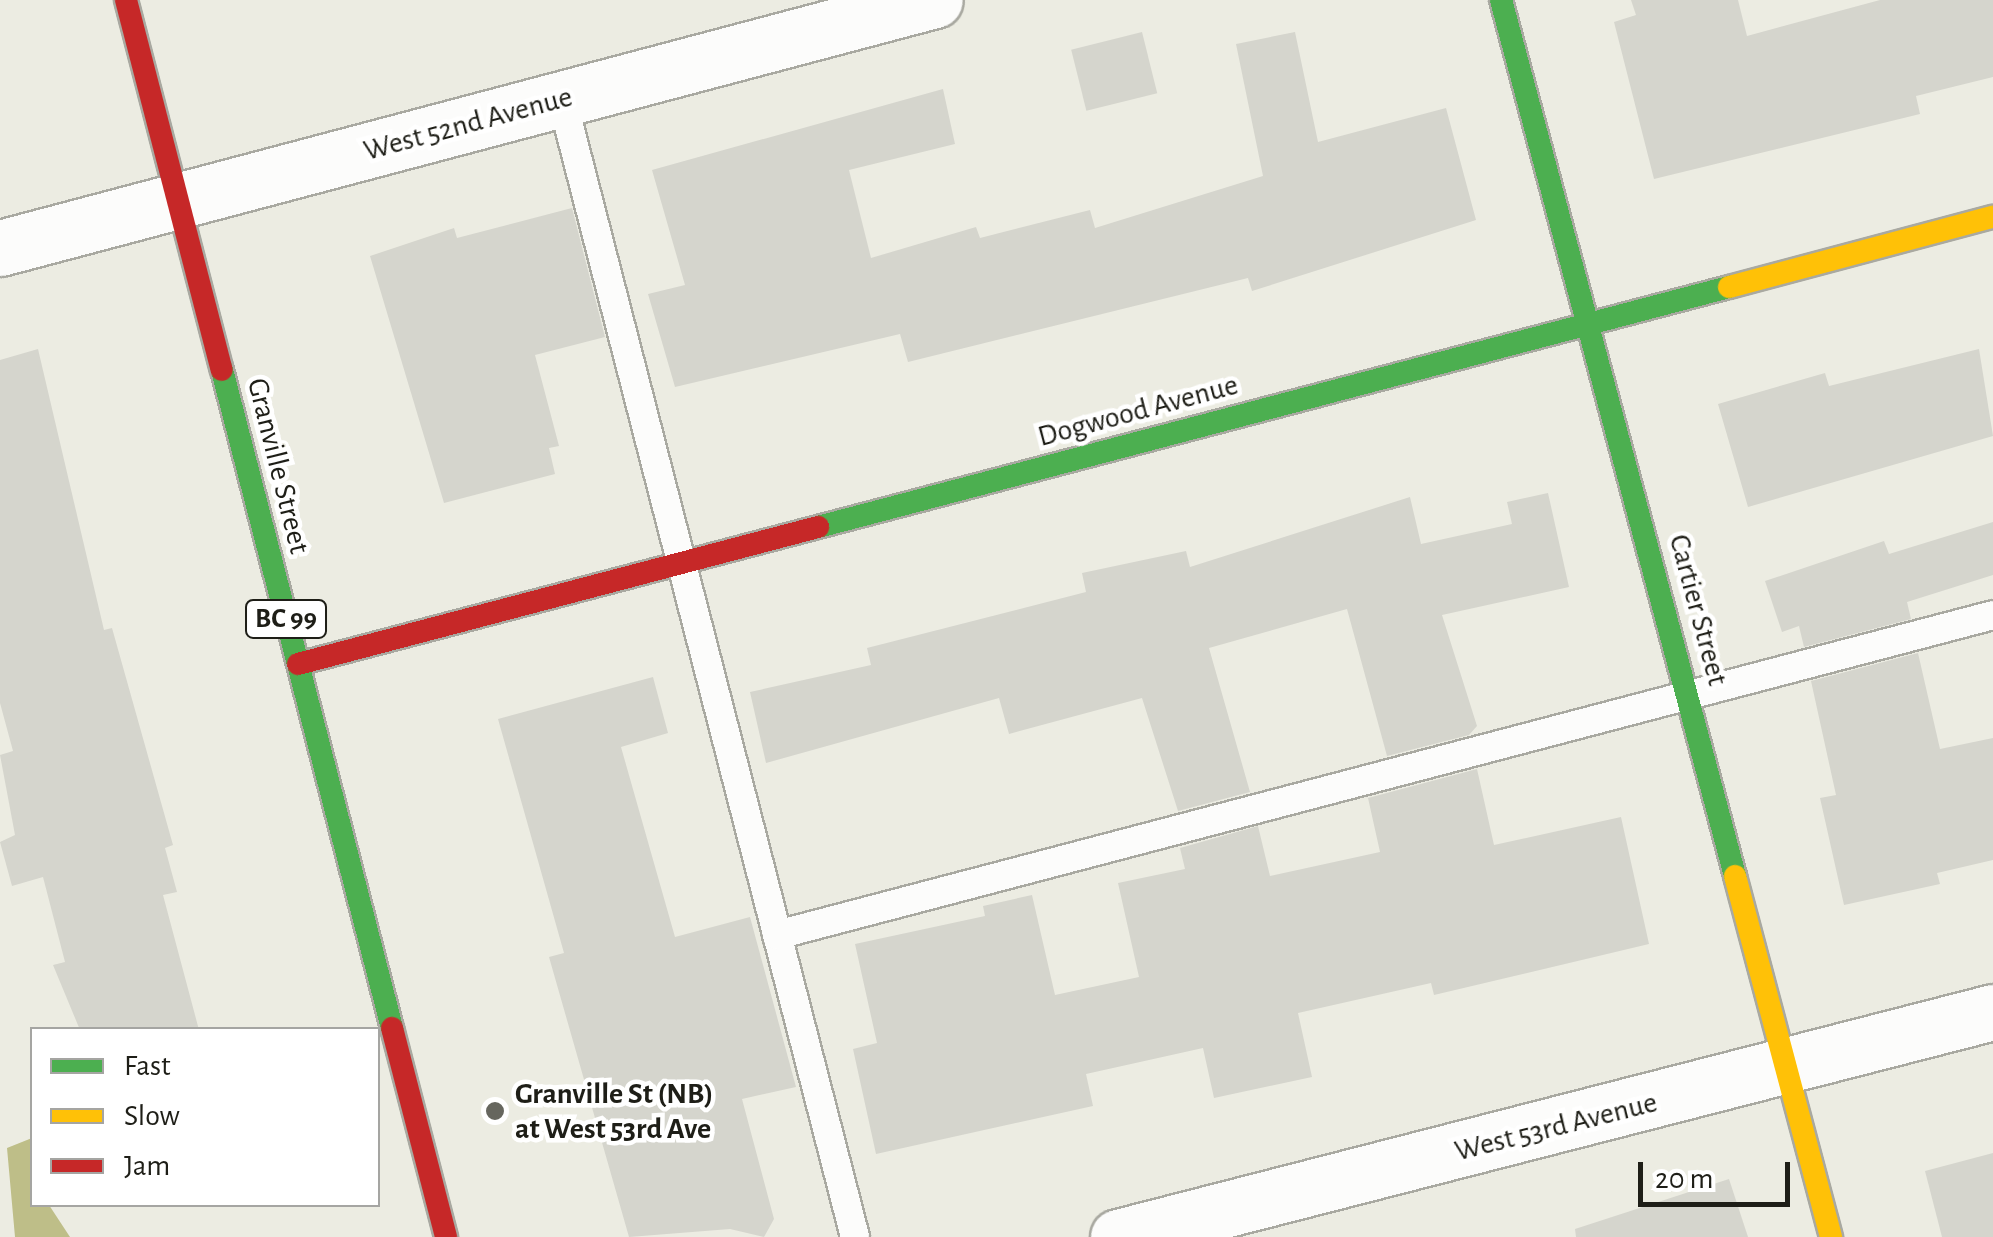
<!DOCTYPE html>
<html>
<head>
<meta charset="utf-8">
<style>
  body { margin:0 }
  #map { position:relative; width:1993px; height:1237px; overflow:hidden; background:#ecece2; font-family:"Alegreya Sans",sans-serif }
  div>[style] { position:absolute }
  [style*='--x'] { left:calc(var(--x)*1px); top:calc(var(--y)*1px); width:calc(var(--w)*1px); rotate:calc(var(--a)*1deg) }
  .water>* { inset:0; background:#bebe88 }
  .building>* { inset:0; background:#d5d5cd; transform-origin:0 0 }
  .roads { filter:drop-shadow(2px 0 #a9a9a1) drop-shadow(-2px 0 #a9a9a1) drop-shadow(0 2px #a9a9a1) drop-shadow(0 -2px #a9a9a1) }
  .lane>* { height:28px; margin:-14px; padding:0 14px; transform-origin:14px; border-radius:14px; background:#fcfcfb }
  .street>* { height:55px; margin:-27.5px; padding:0 27.5px; transform-origin:27.5px; border-radius:27.5px; background:#fcfcfb }
  .fast>* { height:22px; margin:-11px; padding:0 11px; transform-origin:11px; border-radius:11px; background:#4caf50 }
  .slow>* { height:22px; margin:-11px; padding:0 11px; transform-origin:11px; border-radius:11px; background:#ffc107 }
  .jam>* { height:22px; margin:-11px; padding:0 11px; transform-origin:11px; border-radius:11px; background:#c62828 }
  .dots>* { width:28px; height:28px; translate:-50% -50%; box-sizing:border-box; border:5px solid #fff; border-radius:50% }
  span { translate:-50% -50%; white-space:nowrap; text-align:center; line-height:1.15; -webkit-text-stroke:9px #fff; paint-order:stroke }
  .shield-label span { padding:2px 8px; background:#fff; border:2px solid; border-radius:8px; -webkit-text-stroke-width:0 }
  .shield-label { font-size:28px; color:#1e1e17; font-weight:700 }
  .street-label { font-size:30px; color:#1e1e17 }
  .poi-label { font-size:30px; color:#1e1e17; font-weight:700 }
  .left { translate:0 -50%; text-align:left }
  .legend { position:absolute; left:30px; top:1027px; width:350px; height:180px; box-sizing:border-box; background:#fff; border:2px solid #a5a5a2; margin:0; padding:12px 18px; list-style:none; font-size:30px; color:#1e1e17 }
  .legend li { display:flex; align-items:center; gap:20px; height:50px }
  .legend b { width:50px; border:2px solid #a5a5a2 }
  .scale { position:absolute; left:1638px; top:1162px; width:152px; height:45px; box-sizing:border-box; border:5px solid #1e1e17; border-top:0; padding-left:12px; font-size:30px; line-height:35px; white-space:nowrap; color:#1e1e17; -webkit-text-stroke:8px #fff; paint-order:stroke }
</style>
</head>
<body>
<div id="map">
  <div class="water">
    <i style="clip-path:polygon(32px 1138px,32px 1204px,49px 1205px,70px 1237px,15px 1237px,7px 1148px)"></i>
  </div>
  <div class="building">
    <i style="clip-path:polygon(1631px 0,1738px 0,1747px 36px,1880px 0,1993px 0,1993px 77px,1916px 96px,1920px 114px,1654px 179px,1614px 22px,1636px 15px)"></i>
    <i style="left:1142px;top:32px;width:63px;height:73px;rotate:76deg"></i>
    <i style="clip-path:polygon(1295px 32px,1318px 142px,1446px 108px,1476px 220px,1252px 291px,1248px 278px,908px 362px,900px 334px,675px 387px,648px 294px,685px 285px,652px 170px,943px 89px,955px 144px,849px 170px,871px 258px,976px 227px,980px 238px,1090px 210px,1095px 228px,1263px 176px,1236px 44px)"></i>
    <i style="clip-path:polygon(572px 208px,605px 337px,535px 355px,559px 446px,549px 448px,555px 474px,444px 503px,370px 256px,454px 228px,457px 238px)"></i>
    <i style="clip-path:polygon(38px 349px,104px 630px,112px 628px,173px 845px,165px 848px,177px 892px,163px 895px,199px 1030px,80px 1030px,53px 965px,65px 962px,43px 877px,12px 886px,0 842px,15px 835px,0 755px,13px 751px,0 703px,0 360px)"></i>
    <i style="clip-path:polygon(1979px 349px,1993px 436px,1748px 507px,1718px 404px,1825px 373px,1829px 386px)"></i>
    <i style="clip-path:polygon(1548px 493px,1569px 587px,1442px 615px,1477px 726px,1469px 735px,1387px 756px,1347px 609px,1209px 648px,1250px 792px,1178px 811px,1142px 698px,1009px 734px,999px 698px,766px 763px,750px 692px,871px 665px,867px 648px,1086px 592px,1082px 573px,1186px 551px,1190px 567px,1410px 497px,1421px 544px,1512px 524px,1507px 502px)"></i>
    <i style="clip-path:polygon(1993px 522px,1993px 575px,1907px 602px,1911px 619px,1804px 647px,1799px 626px,1782px 632px,1765px 581px,1884px 541px,1889px 554px)"></i>
    <i style="clip-path:polygon(1918px 653px,1940px 749px,1993px 738px,1993px 860px,1937px 873px,1940px 884px,1844px 905px,1820px 798px,1836px 795px,1811px 681px)"></i>
    <i style="clip-path:polygon(653px 677px,668px 733px,621px 747px,675px 937px,750px 917px,796px 1087px,742px 1099px,774px 1219px,764px 1237px,730px 1229px,629px 1237px,549px 957px,564px 953px,498px 719px)"></i>
    <i style="clip-path:polygon(1477px 769px,1494px 845px,1621px 817px,1649px 944px,1434px 995px,1431px 983px,1298px 1013px,1312px 1077px,1214px 1098px,1203px 1048px,1086px 1074px,1093px 1106px,876px 1154px,853px 1049px,877px 1043px,855px 944px,985px 916px,983px 906px,1032px 895px,1055px 995px,1139px 977px,1118px 883px,1185px 869px,1180px 848px,1258px 826px,1270px 876px,1380px 852px,1368px 798px)"></i>
    <i style="clip-path:polygon(1993px 1153px,1993px 1237px,1942px 1237px,1925px 1171px)"></i>
    <i style="clip-path:polygon(1729px 1179px,1748px 1237px,1576px 1237px,1575px 1229px)"></i>
  </div>
  <div class="roads">
    <div class="lane">
      <i style="--x:562;--y:99;--w:1175;--a:75.56"></i>
      <i style="--x:777;--y:935;--w:1257;--a:-14.74"></i>
    </div>
    <div class="street">
      <i style="--x:0;--y:248;--w:967;--a:-14.86"></i>
      <i style="--x:1118;--y:1237;--w:903;--a:-14.42"></i>
    </div>
    <div class="fast">
      <i style="--x:1501;--y:0;--w:907;--a:75.04"></i>
      <i style="--x:222;--y:370;--w:680;--a:75.51"></i>
      <i style="--x:818;--y:527;--w:942;--a:-14.76"></i>
    </div>
    <div class="slow">
      <i style="--x:1729;--y:287;--w:273;--a:-14.9"></i>
      <i style="--x:1735;--y:876;--w:374;--a:75.1"></i>
    </div>
    <div class="jam">
      <i style="--x:126;--y:0;--w:382;--a:75.5"></i>
      <i style="--x:298;--y:664;--w:538;--a:-14.76"></i>
      <i style="--x:392;--y:1028;--w:216;--a:75.5"></i>
    </div>
  </div>
  <div class="dots">
    <i style="left:495px;top:1111px;background:#66665e"></i>
  </div>
  <div class="shield-label">
    <span style="left:286px;top:619px">BC 99</span>
  </div>
  <div class="street-label">
    <span style="left:468px;top:124px;rotate:-15deg">West 52nd Avenue</span>
    <span style="left:1138px;top:411px;rotate:-15deg">Dogwood Avenue</span>
    <span style="left:278px;top:466px;rotate:76deg">Granville Street</span>
    <span style="left:1698px;top:610px;rotate:75deg">Cartier Street</span>
    <span style="left:1556px;top:1127px;rotate:-14deg">West 53rd Avenue</span>
  </div>
  <div class="poi-label">
    <span class="left" style="left:515px;top:1111px">Granville St (NB)<br>at West 53rd Ave</span>
  </div>
  <ul class="legend">
  <li><b style="height:12px;background:#4caf50"></b>Fast</li>
  <li><b style="height:12px;background:#ffc107"></b>Slow</li>
  <li><b style="height:12px;background:#c62828"></b>Jam</li>
  </ul>
  <div class="scale">20 m</div>
</div>
</body>
</html>
